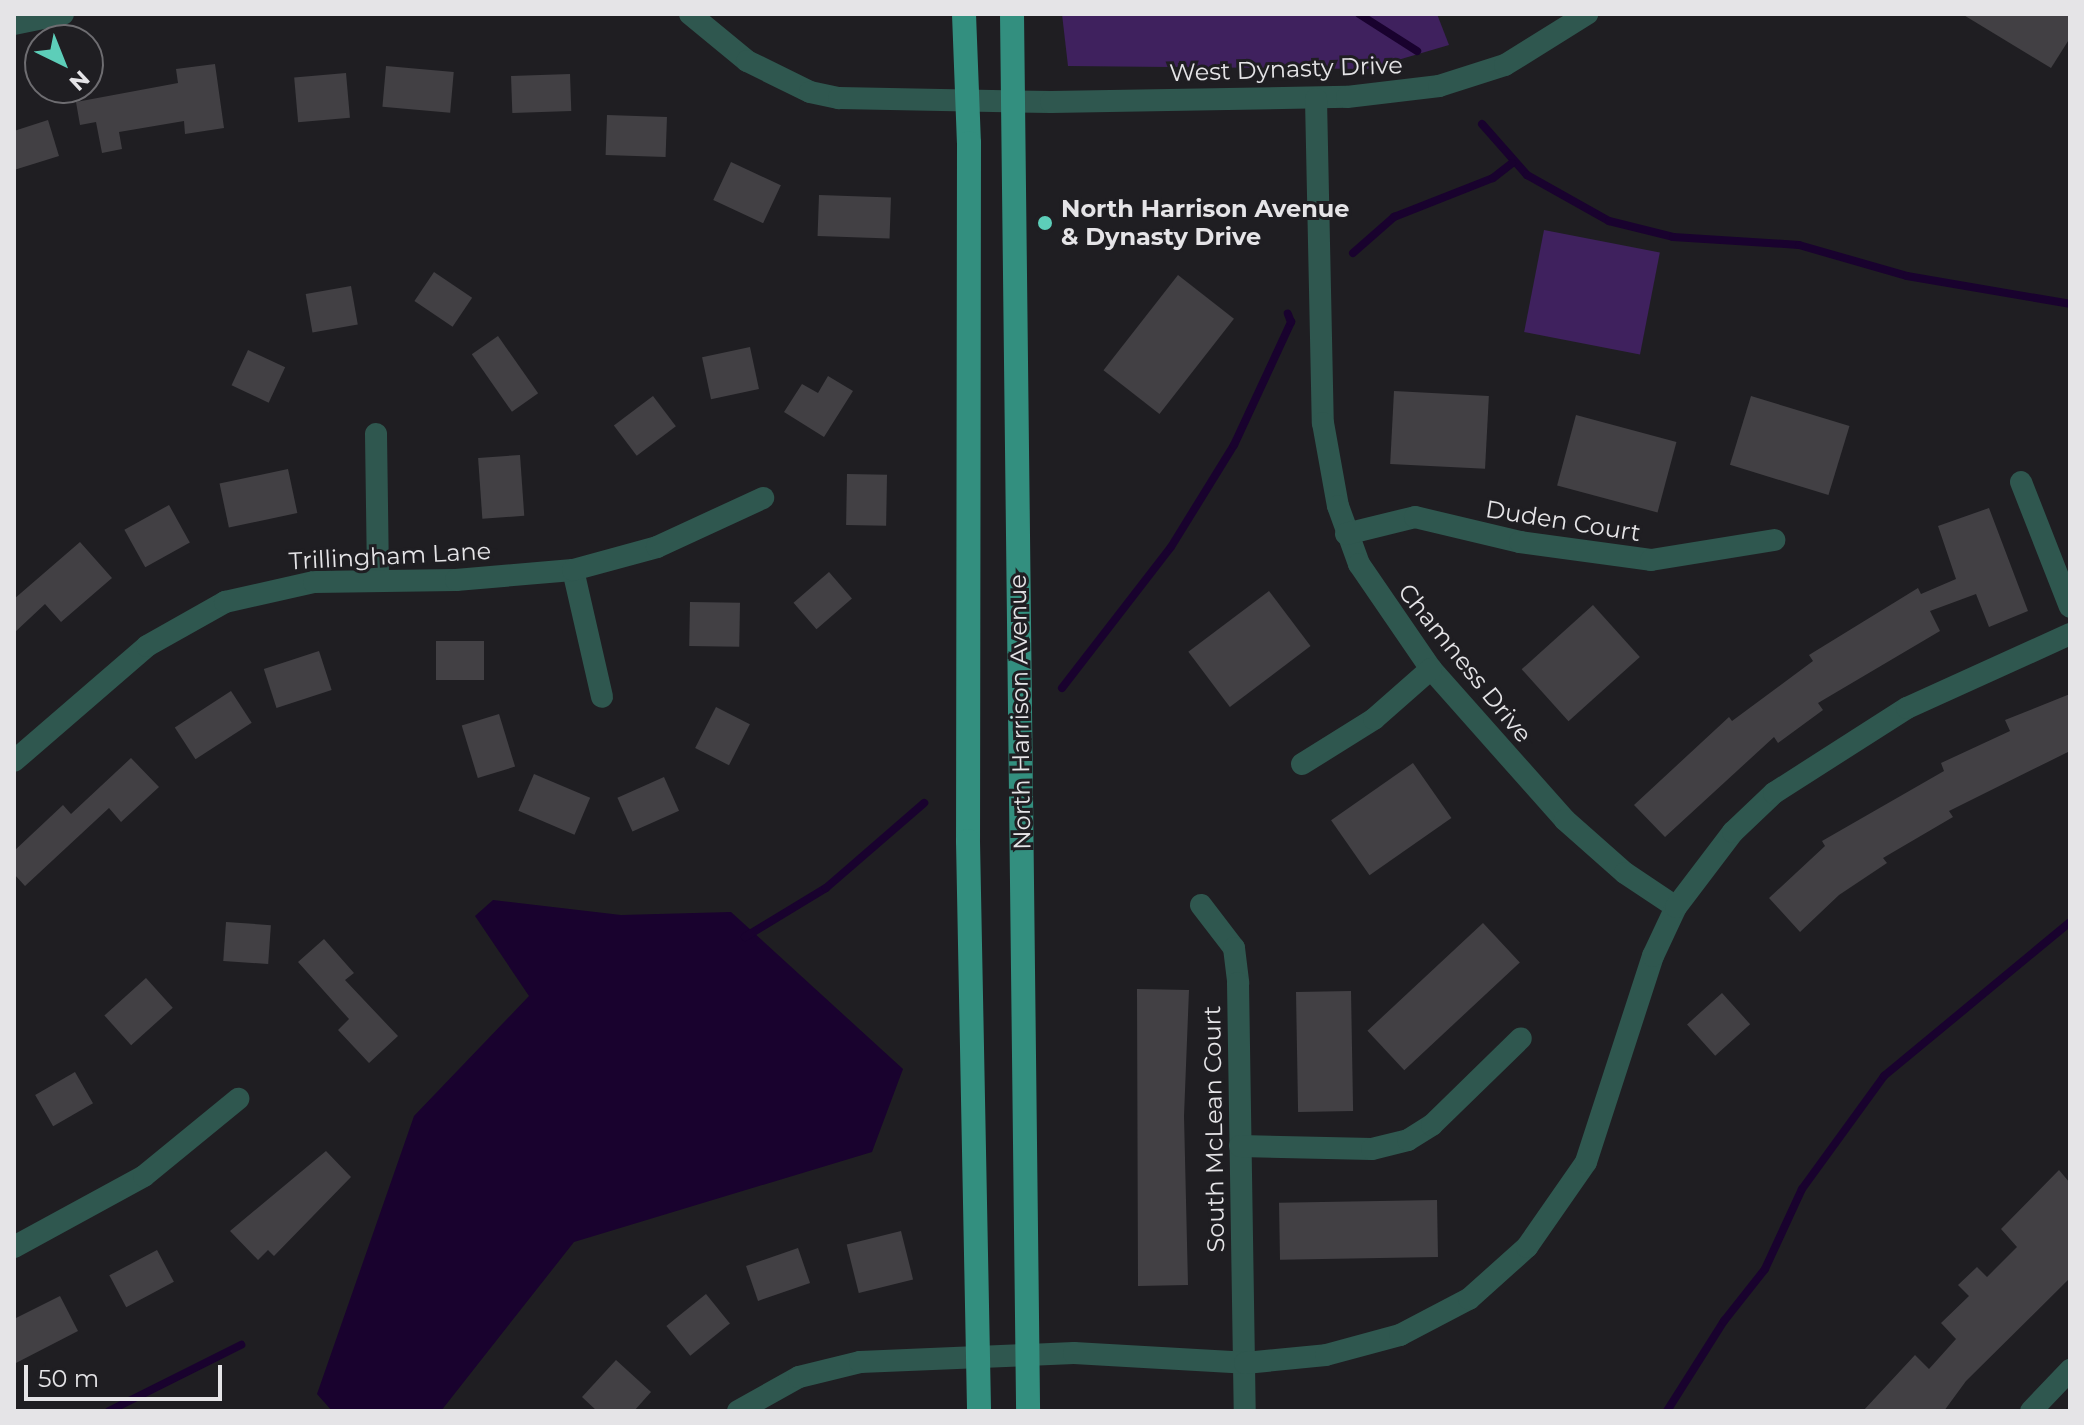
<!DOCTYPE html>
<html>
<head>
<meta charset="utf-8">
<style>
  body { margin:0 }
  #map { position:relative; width:2084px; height:1425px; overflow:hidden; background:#1f1e22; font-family:Montserrat,sans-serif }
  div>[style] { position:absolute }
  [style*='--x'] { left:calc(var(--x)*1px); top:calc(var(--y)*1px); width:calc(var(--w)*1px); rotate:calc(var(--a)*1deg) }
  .green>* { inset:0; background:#3f215e; transform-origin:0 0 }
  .water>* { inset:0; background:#19022e }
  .stream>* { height:8px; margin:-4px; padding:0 4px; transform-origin:4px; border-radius:4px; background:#19022e }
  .building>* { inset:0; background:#424044; transform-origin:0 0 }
  .street>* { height:22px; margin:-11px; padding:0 11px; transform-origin:11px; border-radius:11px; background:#2f574f }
  .primary>* { height:24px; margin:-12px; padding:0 12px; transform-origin:12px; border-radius:12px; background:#338f7f }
  .dots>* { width:22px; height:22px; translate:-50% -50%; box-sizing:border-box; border:4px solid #1f1e22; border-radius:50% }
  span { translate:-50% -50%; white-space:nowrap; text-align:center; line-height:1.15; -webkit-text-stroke:6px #1f1e22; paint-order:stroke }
  .street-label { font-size:24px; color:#e5e4e7 }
  .poi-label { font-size:24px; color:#e5e4e7; font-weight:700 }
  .left { translate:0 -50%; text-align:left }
  .frame { position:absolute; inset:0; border:16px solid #e5e4e7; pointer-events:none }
  .north { position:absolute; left:24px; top:24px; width:80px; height:80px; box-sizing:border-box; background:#1f1e22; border:2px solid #6e6d71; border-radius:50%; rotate:137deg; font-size:22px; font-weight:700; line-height:32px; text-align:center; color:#e5e4e7 }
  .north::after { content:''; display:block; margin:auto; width:28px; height:36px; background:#5dceb9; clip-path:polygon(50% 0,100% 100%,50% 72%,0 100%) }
  .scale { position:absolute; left:24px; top:1365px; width:198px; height:36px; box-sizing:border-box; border:4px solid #e5e4e7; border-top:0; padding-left:10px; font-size:24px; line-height:28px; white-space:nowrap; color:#e5e4e7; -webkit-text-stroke:6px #1f1e22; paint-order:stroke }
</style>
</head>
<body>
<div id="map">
  <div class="green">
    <i style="clip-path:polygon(1062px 14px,1437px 14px,1449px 45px,1367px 69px,1068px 66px)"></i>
    <i style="left:1544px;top:230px;width:118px;height:104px;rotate:11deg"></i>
  </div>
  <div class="water">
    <i style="clip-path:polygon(493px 900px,621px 915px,731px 912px,903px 1069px,872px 1152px,574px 1242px,441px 1411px,332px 1411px,317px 1394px,414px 1116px,529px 996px,475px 916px)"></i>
  </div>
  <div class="stream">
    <i style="--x:1359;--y:14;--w:69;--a:32.5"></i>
    <i style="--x:1482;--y:124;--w:68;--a:48.6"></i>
    <i style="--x:1527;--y:175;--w:94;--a:29.3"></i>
    <i style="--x:1609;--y:221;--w:66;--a:14"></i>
    <i style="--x:1673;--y:237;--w:126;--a:3.6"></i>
    <i style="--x:1799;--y:245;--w:112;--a:16"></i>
    <i style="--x:1907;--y:276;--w:165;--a:9.7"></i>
    <i style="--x:1353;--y:253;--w:55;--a:-41.3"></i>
    <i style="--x:1394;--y:217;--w:106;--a:-21.5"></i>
    <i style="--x:1493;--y:178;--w:24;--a:-38"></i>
    <i style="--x:1062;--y:688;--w:178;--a:-52.3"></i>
    <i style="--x:1171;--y:547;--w:120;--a:-58.3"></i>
    <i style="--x:1234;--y:445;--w:136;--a:-65.1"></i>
    <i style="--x:1291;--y:322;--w:9;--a:-111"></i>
    <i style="--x:745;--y:937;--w:95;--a:-31.2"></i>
    <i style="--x:826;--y:888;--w:130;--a:-40.9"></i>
    <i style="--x:109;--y:1411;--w:148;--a:-26.6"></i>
    <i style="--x:1667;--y:1411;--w:107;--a:-57.7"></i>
    <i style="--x:1724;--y:1321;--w:66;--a:-51.7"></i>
    <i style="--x:1765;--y:1269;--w:88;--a:-65.2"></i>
    <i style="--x:1802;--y:1189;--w:140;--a:-54"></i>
    <i style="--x:1884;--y:1076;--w:241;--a:-39.6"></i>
  </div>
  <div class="building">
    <i style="clip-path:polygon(1962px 14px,2070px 14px,2070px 38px,2051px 68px)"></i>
    <i style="clip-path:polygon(215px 64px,224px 128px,185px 134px,184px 121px,119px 132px,122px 149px,102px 153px,96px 122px,80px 125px,76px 102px,178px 83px,176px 69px)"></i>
    <i style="left:386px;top:66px;width:68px;height:41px;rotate:5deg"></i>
    <i style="left:346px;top:73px;width:45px;height:52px;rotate:85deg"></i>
    <i style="left:570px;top:74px;width:37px;height:59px;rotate:88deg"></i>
    <i style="left:607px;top:115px;width:60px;height:40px;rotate:2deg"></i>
    <i style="clip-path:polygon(48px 120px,59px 156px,14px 170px,14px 131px)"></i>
    <i style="left:731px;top:162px;width:55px;height:42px;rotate:25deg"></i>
    <i style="left:819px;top:195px;width:72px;height:41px;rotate:2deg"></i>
    <i style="left:434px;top:272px;width:46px;height:35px;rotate:34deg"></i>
    <i style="left:1178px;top:275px;width:71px;height:121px;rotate:38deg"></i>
    <i style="left:351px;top:286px;width:39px;height:46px;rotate:80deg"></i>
    <i style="left:498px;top:336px;width:70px;height:32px;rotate:55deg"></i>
    <i style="left:750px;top:347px;width:43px;height:49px;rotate:78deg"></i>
    <i style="left:248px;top:350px;width:41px;height:39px;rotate:25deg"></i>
    <i style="clip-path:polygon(828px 376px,853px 391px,824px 437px,784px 412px,802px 384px,818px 393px)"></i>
    <i style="left:1394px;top:391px;width:95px;height:73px;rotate:3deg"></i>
    <i style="left:653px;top:396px;width:38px;height:49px;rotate:53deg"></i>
    <i style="left:1751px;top:396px;width:103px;height:72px;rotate:17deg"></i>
    <i style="left:1576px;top:415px;width:104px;height:73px;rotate:15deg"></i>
    <i style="left:520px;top:455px;width:61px;height:42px;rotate:86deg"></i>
    <i style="left:288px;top:469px;width:45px;height:70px;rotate:78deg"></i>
    <i style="left:847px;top:474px;width:40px;height:51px;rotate:1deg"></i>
    <i style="left:169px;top:505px;width:43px;height:51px;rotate:61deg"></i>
    <i style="clip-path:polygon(1989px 508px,2028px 611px,1989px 627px,1976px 594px,1930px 611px,1940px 631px,1818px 703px,1823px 710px,1778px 743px,1774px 737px,1665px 837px,1634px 805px,1729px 717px,1732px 721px,1813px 661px,1809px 655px,1918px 588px,1921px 594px,1956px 579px,1938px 526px)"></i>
    <i style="clip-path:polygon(80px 542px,112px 578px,61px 622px,45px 604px,14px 633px,14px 599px)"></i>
    <i style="left:829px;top:572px;width:35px;height:47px;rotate:49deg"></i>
    <i style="left:1269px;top:591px;width:69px;height:101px;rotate:53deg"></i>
    <i style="left:690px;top:602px;width:50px;height:44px;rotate:1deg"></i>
    <i style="left:1593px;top:605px;width:70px;height:96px;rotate:48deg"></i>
    <i style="left:436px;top:641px;width:48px;height:39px"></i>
    <i style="left:319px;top:651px;width:41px;height:58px;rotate:72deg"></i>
    <i style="left:231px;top:691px;width:38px;height:67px;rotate:57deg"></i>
    <i style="clip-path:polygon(2070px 694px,2070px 751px,1949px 811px,1953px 817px,1883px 858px,1887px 863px,1839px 895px,1800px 932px,1769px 898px,1825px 846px,1822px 841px,1944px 771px,1941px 763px,2010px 731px,2005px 720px)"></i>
    <i style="left:716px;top:707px;width:38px;height:46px;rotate:27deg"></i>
    <i style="left:499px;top:714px;width:55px;height:39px;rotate:73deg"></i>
    <i style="clip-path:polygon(131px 758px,159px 787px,121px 822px,109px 808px,25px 886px,14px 874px,14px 851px,63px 805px,71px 814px)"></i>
    <i style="left:1413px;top:763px;width:67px;height:100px;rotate:55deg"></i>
    <i style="left:534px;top:774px;width:61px;height:40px;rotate:23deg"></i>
    <i style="left:664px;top:777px;width:37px;height:51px;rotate:66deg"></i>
    <i style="left:226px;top:922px;width:45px;height:39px;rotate:4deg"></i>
    <i style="left:1483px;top:923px;width:54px;height:158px;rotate:47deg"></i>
    <i style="clip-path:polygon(324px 939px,354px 973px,345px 980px,398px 1036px,369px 1063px,338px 1030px,349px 1019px,298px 962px)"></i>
    <i style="left:146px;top:978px;width:40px;height:56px;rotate:48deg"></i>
    <i style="clip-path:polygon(1137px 989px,1189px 990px,1184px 1116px,1188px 1285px,1138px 1286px)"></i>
    <i style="left:1351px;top:991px;width:120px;height:55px;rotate:89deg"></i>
    <i style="left:1722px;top:993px;width:42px;height:47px;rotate:48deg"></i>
    <i style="left:75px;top:1072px;width:36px;height:46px;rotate:60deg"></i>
    <i style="clip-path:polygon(326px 1151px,351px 1177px,274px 1256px,268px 1250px,258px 1260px,230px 1231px)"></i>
    <i style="clip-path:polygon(2059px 1170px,2070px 1183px,2070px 1278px,1966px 1381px,1944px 1411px,1863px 1411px,1915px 1355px,1929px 1369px,1956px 1339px,1941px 1323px,1969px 1296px,1958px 1285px,1977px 1267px,1987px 1277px,2017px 1247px,2001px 1229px)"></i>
    <i style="left:1437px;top:1200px;width:57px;height:158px;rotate:89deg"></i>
    <i style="left:901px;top:1231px;width:50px;height:56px;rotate:76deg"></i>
    <i style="left:798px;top:1248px;width:37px;height:55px;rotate:71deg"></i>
    <i style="left:157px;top:1250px;width:36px;height:54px;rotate:62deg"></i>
    <i style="left:706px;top:1294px;width:38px;height:51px;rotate:51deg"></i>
    <i style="clip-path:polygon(60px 1296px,78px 1331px,14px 1364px,14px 1319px)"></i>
    <i style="clip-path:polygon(616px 1360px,651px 1392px,634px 1411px,597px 1411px,582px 1397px)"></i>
  </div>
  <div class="street">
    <i style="--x:690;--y:14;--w:74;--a:39.5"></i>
    <i style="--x:747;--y:61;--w:70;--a:26.2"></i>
    <i style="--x:810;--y:92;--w:30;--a:12"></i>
    <i style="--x:839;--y:98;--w:212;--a:1.1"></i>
    <i style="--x:1051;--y:102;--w:296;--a:-1"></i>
    <i style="--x:1347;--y:97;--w:93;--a:-6.8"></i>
    <i style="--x:1439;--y:86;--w:69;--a:-17.7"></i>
    <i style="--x:1505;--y:65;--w:97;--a:-31.9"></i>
    <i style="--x:14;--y:24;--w:50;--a:-11.5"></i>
    <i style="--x:1316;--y:99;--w:324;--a:88.8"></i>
    <i style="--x:1323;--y:423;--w:84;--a:79.8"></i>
    <i style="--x:1338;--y:506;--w:62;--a:70.1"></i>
    <i style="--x:1359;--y:564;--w:127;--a:55.6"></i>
    <i style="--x:1431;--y:669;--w:202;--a:48.4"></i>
    <i style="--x:1565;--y:820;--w:80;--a:41.5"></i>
    <i style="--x:1625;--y:873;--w:61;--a:33.7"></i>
    <i style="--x:376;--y:434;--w:147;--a:89.2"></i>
    <i style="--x:2021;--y:482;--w:134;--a:68.6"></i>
    <i style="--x:1346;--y:534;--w:71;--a:-13.8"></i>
    <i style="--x:1415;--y:517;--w:108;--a:13.4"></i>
    <i style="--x:1520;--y:542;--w:132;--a:7.8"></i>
    <i style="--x:1651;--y:560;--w:125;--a:-9.2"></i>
    <i style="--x:573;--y:570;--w:130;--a:77.1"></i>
    <i style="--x:14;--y:761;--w:176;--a:-40.8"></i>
    <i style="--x:147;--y:646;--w:90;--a:-29.4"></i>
    <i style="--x:225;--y:602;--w:91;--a:-12.7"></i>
    <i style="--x:314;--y:582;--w:142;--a:-0.8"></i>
    <i style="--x:456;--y:580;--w:117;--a:-4.9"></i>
    <i style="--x:573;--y:570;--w:87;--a:-15.3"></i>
    <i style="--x:657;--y:547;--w:117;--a:-24.8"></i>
    <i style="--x:1302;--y:764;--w:85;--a:-32"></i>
    <i style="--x:1374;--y:719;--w:76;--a:-41.3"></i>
    <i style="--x:1201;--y:905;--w:54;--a:52.5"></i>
    <i style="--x:1234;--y:948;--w:35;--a:83"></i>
    <i style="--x:1238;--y:983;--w:428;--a:89.1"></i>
    <i style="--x:1240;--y:1146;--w:132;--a:1.3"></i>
    <i style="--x:1372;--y:1149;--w:37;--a:-14"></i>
    <i style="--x:1408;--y:1140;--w:28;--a:-32"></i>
    <i style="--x:1432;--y:1125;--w:124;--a:-44.3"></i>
    <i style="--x:14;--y:1247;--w:148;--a:-28.6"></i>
    <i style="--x:144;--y:1176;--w:122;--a:-39.3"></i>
    <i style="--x:738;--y:1411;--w:70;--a:-29.1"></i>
    <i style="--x:799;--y:1377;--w:63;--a:-13.8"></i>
    <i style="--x:860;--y:1362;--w:214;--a:-2.4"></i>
    <i style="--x:1074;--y:1353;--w:171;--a:3.3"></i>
    <i style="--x:1245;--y:1363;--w:81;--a:-5.6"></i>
    <i style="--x:1326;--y:1355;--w:77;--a:-15.1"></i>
    <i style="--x:1400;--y:1335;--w:78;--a:-27.6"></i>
    <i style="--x:1469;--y:1299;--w:78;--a:-41.9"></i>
    <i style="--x:1527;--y:1247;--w:103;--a:-55.2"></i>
    <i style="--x:1586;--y:1162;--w:217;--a:-72"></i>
    <i style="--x:1653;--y:956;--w:54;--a:-64.9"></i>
    <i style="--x:1676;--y:907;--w:94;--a:-52.8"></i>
    <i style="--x:1733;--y:832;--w:57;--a:-43.6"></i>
    <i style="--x:1774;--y:793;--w:158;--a:-32.6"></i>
    <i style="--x:1907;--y:708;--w:179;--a:-24.4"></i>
    <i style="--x:2031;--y:1411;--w:57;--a:-46.4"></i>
  </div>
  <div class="primary">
    <i style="--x:964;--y:14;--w:129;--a:87.8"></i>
    <i style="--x:969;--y:143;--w:698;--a:90.08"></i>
    <i style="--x:968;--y:841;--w:570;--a:88.89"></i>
    <i style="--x:1012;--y:14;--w:1397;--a:89.34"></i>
  </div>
  <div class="dots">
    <i style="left:1045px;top:223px;background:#5dceb9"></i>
  </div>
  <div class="street-label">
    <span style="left:1286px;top:69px;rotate:-2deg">West Dynasty Drive</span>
    <span style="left:1563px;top:521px;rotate:9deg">Duden Court</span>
    <span style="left:390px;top:556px;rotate:-3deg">Trillingham Lane</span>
    <span style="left:1465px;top:663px;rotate:51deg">Chamness Drive</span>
    <span style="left:1020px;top:712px;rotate:-91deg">North Harrison Avenue</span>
    <span style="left:1214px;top:1129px;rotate:-91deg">South McLean Court</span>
  </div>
  <div class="poi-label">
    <span class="left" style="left:1061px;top:223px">North Harrison Avenue<br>&amp; Dynasty Drive</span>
  </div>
  <div class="frame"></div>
  <div class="north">N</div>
  <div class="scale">50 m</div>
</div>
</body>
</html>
